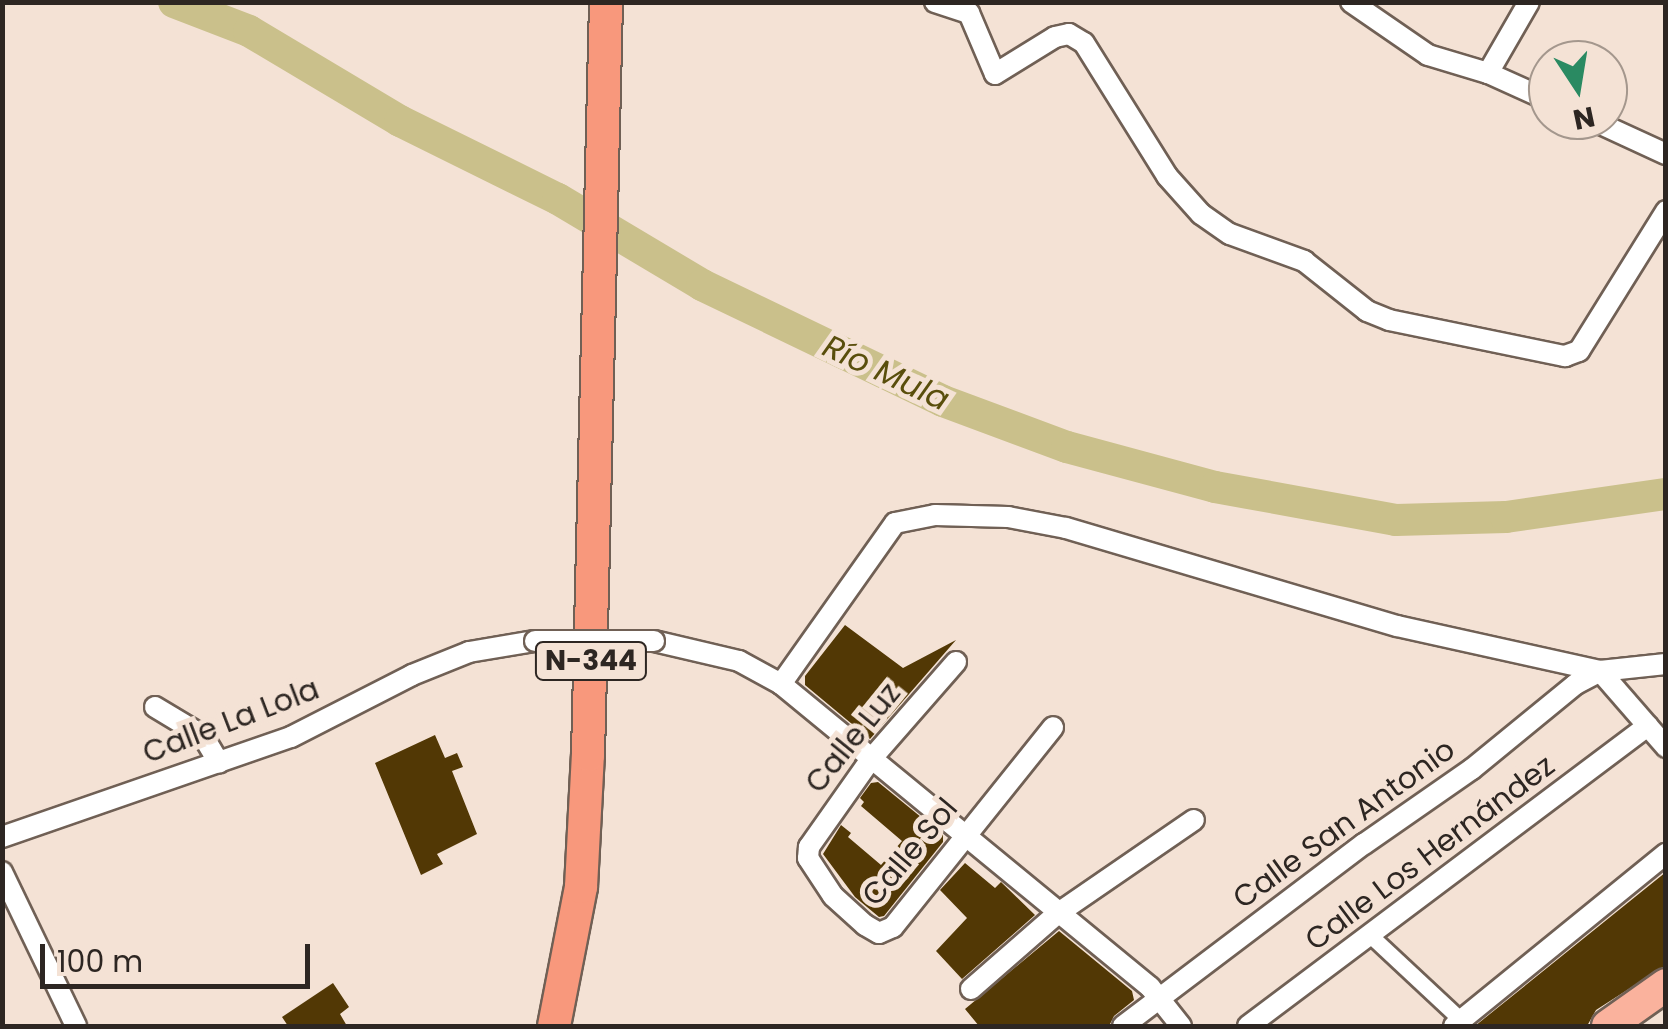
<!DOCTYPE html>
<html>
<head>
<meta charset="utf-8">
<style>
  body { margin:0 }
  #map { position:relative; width:1668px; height:1029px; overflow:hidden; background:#f4e2d5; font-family:Poppins,sans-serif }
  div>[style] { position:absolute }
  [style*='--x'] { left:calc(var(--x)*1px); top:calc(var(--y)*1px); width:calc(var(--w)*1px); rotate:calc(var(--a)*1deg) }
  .river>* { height:32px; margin:-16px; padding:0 16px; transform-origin:16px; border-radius:16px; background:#cac08b }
  .building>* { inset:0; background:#523805 }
  .roads { filter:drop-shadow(2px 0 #706055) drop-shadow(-2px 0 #706055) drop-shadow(0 2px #706055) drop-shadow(0 -2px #706055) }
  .pedestrian>* { height:15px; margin:-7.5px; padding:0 7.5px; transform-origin:7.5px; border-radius:7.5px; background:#fff }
  .minor>* { height:20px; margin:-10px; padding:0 10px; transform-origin:10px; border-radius:10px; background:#fff }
  .primary>* { height:32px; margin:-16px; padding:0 16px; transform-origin:16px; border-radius:16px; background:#fab29d }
  .trunk>* { height:32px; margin:-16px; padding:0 16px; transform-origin:16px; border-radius:16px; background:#f8987c }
  .bridges { filter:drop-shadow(2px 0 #706055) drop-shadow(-2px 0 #706055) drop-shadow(0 2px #706055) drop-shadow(0 -2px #706055) }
  .minor-bridge>* { height:20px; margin:-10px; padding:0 10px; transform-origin:10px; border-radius:10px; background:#fff }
  span { translate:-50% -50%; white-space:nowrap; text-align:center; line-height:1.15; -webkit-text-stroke:10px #f4e2d5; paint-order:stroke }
  .shield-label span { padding:2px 8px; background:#f4e2d5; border:2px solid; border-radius:8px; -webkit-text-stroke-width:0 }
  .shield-label { font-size:28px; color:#2d2622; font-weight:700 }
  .street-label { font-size:30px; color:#2d2622 }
  .water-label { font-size:32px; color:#594e0c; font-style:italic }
  .frame { position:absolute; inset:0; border:5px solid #2d2622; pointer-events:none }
  .north { position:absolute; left:1528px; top:40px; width:100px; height:100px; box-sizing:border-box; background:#f4e2d5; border:2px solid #a4978d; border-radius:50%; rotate:168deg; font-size:28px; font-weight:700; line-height:40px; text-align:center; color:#2d2622 }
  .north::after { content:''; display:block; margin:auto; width:35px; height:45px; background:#2a8a62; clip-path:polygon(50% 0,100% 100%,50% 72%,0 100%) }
  .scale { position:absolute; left:40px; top:944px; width:270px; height:45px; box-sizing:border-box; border:5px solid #2d2622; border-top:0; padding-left:12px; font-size:30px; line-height:35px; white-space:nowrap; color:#2d2622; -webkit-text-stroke:8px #f4e2d5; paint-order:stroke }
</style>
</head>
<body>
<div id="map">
  <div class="river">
    <i style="--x:174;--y:2;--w:80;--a:21.1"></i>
    <i style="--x:249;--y:31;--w:176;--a:30.8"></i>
    <i style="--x:400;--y:121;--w:176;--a:26.3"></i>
    <i style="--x:558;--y:199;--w:168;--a:30.8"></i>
    <i style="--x:702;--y:285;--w:267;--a:25.7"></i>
    <i style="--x:943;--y:401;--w:132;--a:20.4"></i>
    <i style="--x:1067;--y:447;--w:153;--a:15.1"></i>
    <i style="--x:1215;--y:487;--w:184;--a:10.3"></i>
    <i style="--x:1396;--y:520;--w:110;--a:-1.6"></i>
    <i style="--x:1506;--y:517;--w:162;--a:-8.2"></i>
  </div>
  <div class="building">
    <i style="clip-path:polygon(845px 625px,903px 668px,956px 640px,870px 739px,805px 685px,805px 676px)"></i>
    <i style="clip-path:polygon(435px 735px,445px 758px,457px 753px,463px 767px,452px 771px,477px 834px,437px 854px,443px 864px,421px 875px,375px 763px)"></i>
    <i style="clip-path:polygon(878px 782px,943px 835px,943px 842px,884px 916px,879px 917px,855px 897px,823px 854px,841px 825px,851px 833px,848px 837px,881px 865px,902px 841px,861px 806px,864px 802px,860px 798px,871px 783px)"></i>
    <i style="clip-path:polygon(965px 863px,995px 888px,1001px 882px,1035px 915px,962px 979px,936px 951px,967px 918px,940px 890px)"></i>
    <i style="clip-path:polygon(1666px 872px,1666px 965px,1596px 1010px,1587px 1026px,1475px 1026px)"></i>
    <i style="clip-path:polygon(1059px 931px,1132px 991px,1134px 1000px,1114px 1016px,1109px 1026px,979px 1026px,965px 1009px)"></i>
    <i style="clip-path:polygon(333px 983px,349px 1007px,340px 1014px,347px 1026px,288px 1026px,282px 1017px)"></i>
  </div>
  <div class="roads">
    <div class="pedestrian">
      <i style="--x:1371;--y:936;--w:125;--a:43"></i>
    </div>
    <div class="minor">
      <i style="--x:935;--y:2;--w:36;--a:18"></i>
      <i style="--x:969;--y:13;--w:66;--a:66.9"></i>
      <i style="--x:995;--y:74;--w:70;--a:-31.7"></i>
      <i style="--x:1055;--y:37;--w:14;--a:-12"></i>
      <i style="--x:1069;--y:34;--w:17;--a:31"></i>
      <i style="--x:1084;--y:43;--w:157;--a:58"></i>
      <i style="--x:1167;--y:176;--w:51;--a:48.2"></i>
      <i style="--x:1201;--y:214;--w:35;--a:35"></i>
      <i style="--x:1230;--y:234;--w:79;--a:20"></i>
      <i style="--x:1304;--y:261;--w:80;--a:38.4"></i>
      <i style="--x:1367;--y:311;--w:24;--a:22"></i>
      <i style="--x:1389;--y:320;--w:180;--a:11.6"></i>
      <i style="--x:1565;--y:356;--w:15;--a:-20"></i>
      <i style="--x:1579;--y:351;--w:165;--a:-58.1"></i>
      <i style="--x:1351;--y:2;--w:93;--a:34.5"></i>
      <i style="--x:1428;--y:55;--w:63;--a:16.7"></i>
      <i style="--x:1529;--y:2;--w:82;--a:120"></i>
      <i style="--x:1488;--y:73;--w:66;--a:24.2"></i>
      <i style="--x:1592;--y:120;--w:81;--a:24.7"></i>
      <i style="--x:654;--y:641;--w:87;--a:13.2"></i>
      <i style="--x:739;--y:661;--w:48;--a:28.7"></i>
      <i style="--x:781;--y:684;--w:477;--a:39.4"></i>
      <i style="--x:1150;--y:987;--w:50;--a:51.5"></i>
      <i style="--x:956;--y:662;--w:129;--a:131.2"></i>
      <i style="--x:871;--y:759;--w:108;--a:125.2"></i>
      <i style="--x:809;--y:847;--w:11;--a:95"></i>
      <i style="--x:808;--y:858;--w:45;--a:56.7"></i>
      <i style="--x:833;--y:896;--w:43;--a:42.2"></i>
      <i style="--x:865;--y:925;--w:16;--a:30"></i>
      <i style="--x:879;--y:933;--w:15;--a:-23"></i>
      <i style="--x:893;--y:927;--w:256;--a:-51.3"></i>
      <i style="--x:1600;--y:671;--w:101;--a:49"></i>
      <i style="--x:781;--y:684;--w:197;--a:-54.7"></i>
      <i style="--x:895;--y:523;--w:41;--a:-11.3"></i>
      <i style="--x:935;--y:515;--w:73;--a:1.6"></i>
      <i style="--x:1008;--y:517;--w:59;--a:10.7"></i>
      <i style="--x:1066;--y:528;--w:345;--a:16.5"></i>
      <i style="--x:1397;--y:626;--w:208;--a:12.5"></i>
      <i style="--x:1600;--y:671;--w:66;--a:-6.1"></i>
      <i style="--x:155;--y:707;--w:56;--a:31.1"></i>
      <i style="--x:203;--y:736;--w:31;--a:59"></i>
      <i style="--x:2;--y:837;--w:306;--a:-19.1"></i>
      <i style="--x:291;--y:737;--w:136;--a:-27.1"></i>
      <i style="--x:412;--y:675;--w:61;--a:-22"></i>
      <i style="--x:469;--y:652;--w:67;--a:-9.5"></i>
      <i style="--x:2;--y:872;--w:171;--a:64.3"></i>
      <i style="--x:971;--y:989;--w:114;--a:-41.1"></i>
      <i style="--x:1057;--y:914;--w:166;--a:-34.5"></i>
      <i style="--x:1123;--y:1026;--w:302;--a:-37.1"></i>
      <i style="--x:1364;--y:844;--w:131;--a:-34.8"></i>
      <i style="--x:1472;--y:769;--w:134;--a:-39.3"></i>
      <i style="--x:1576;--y:684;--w:27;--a:-28"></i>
      <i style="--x:1248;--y:1026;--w:500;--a:-36.9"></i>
      <i style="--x:1454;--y:1026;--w:273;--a:-39.1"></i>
    </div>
    <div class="primary">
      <i style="--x:1608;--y:1026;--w:71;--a:-35.3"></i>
    </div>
    <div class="trunk">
      <i style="--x:554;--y:1026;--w:142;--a:-79"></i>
      <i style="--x:581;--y:887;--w:132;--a:-87"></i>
      <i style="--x:588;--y:755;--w:753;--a:-88.63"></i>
    </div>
  </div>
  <div class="bridges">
    <div class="minor-bridge">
      <i style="--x:535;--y:641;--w:119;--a:0"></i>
    </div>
  </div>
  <div class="shield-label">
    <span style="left:591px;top:661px">N-344</span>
  </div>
  <div class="street-label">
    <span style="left:231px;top:721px;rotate:-21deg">Calle La Lola</span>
    <span style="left:853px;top:738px;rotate:-51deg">Calle Luz</span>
    <span style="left:1344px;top:824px;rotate:-36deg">Calle San Antonio</span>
    <span style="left:910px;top:852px;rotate:-50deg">Calle Sol</span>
    <span style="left:1430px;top:853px;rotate:-37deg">Calle Los Hernández</span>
  </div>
  <div class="water-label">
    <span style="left:886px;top:373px;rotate:25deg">Río Mula</span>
  </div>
  <div class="frame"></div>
  <div class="north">N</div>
  <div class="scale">100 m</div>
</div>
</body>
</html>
